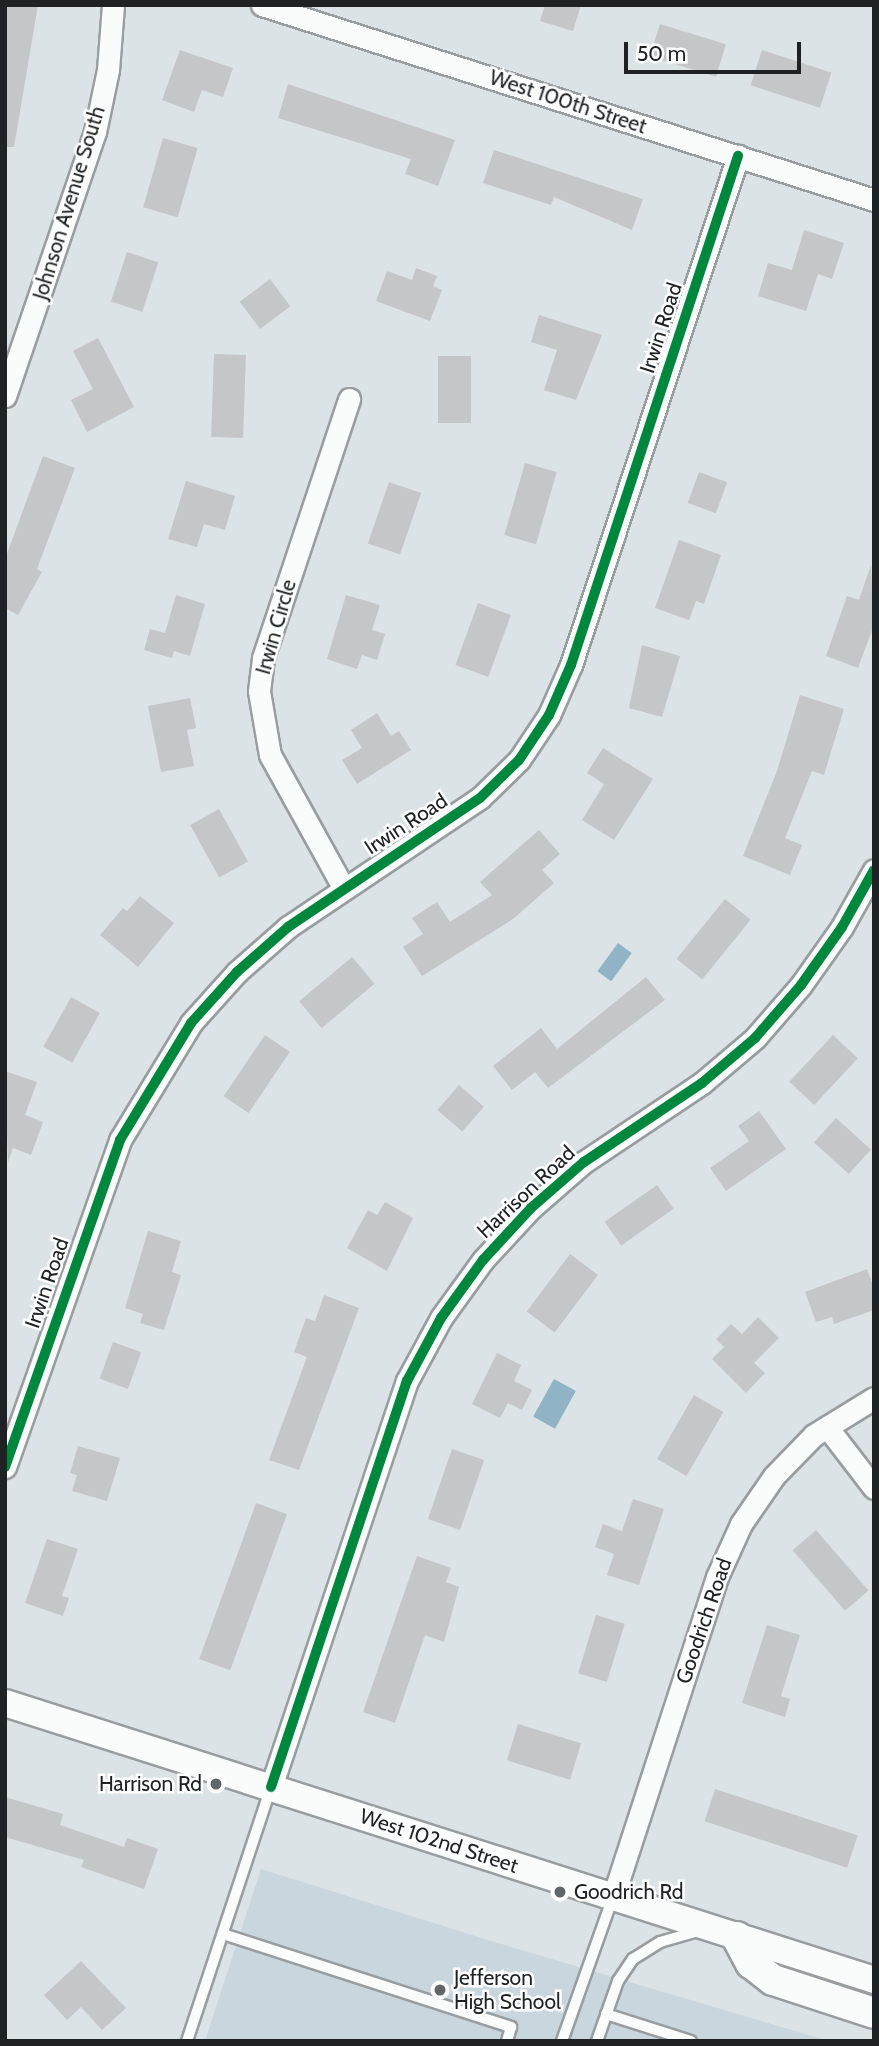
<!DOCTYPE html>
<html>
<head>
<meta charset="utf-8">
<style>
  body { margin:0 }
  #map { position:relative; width:879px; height:2046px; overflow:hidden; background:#dce3e7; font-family:Cabin,sans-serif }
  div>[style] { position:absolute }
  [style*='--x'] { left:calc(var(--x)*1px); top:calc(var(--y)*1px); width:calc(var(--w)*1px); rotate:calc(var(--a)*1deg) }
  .built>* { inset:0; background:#c9d6de }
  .water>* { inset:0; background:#90b3c6; transform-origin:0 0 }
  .building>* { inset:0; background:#c5c6c7; transform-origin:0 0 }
  .roads { filter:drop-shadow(2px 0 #989da0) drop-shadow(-2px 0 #989da0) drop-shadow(0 2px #989da0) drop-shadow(0 -2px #989da0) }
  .service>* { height:10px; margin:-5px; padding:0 5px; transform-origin:5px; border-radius:5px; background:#fafbfb }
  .minor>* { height:21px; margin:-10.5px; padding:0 10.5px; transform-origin:10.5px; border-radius:10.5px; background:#fafbfb }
  .tertiary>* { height:26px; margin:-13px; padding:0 13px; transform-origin:13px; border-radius:13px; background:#fafbfb }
  .secondary>* { height:30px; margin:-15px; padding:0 15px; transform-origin:15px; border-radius:15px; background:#fafbfb }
  .cycleway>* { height:10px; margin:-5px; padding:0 5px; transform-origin:5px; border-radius:5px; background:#00873e }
  .dots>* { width:19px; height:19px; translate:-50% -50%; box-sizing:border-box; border:4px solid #fff; border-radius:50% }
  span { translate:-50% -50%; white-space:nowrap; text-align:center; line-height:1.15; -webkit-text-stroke:5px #fff; paint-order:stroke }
  .street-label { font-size:21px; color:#1e2225 }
  .poi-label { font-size:21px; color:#1e2225 }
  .right { translate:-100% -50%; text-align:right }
  .left { translate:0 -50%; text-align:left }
  .frame { position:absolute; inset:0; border:7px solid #1e2225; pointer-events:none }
  .scale { position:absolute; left:624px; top:42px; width:177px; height:32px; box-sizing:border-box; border:4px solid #1e2225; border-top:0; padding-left:9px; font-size:21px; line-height:24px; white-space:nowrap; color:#1e2225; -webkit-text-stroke:5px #fff; paint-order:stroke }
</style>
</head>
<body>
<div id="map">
  <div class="built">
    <i style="clip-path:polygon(261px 1869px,488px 1940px,829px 2041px,205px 2041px)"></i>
  </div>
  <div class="water">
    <i style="left:618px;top:943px;width:17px;height:35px;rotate:36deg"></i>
    <i style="left:554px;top:1379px;width:25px;height:43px;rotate:29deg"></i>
  </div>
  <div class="building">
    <i style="clip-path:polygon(5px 5px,38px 5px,14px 147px,5px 147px)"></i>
    <i style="clip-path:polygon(545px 5px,581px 5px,573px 31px,540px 21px)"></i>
    <i style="left:660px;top:24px;width:69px;height:34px;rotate:17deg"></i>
    <i style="clip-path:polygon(180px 50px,233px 68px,223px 97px,202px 90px,194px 112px,162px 100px)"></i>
    <i style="left:762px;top:50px;width:73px;height:37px;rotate:18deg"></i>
    <i style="clip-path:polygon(288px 84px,455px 140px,438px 186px,405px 174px,411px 159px,278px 118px)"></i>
    <i style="left:163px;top:138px;width:36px;height:72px;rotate:16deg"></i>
    <i style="clip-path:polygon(494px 150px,643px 199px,632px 230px,554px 197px,551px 205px,483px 183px)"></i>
    <i style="clip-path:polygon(804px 230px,844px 243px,832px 279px,818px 274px,806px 311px,758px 296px,768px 263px,792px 270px)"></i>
    <i style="left:127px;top:252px;width:33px;height:52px;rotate:18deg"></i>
    <i style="clip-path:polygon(416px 268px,437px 276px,433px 286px,442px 290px,430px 321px,376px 301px,387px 271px,412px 280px)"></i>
    <i style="left:270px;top:279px;width:34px;height:38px;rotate:53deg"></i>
    <i style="clip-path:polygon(539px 315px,602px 335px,576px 400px,544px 390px,557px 350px,531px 342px)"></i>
    <i style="clip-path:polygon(98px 338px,134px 407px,87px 432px,71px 400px,93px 389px,73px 351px)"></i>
    <i style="left:214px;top:354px;width:32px;height:83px;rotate:2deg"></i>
    <i style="left:438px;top:356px;width:33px;height:67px"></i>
    <i style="clip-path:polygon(43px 456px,75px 468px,37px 569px,42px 572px,18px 615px,5px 608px,5px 559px)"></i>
    <i style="left:525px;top:463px;width:33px;height:75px;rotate:16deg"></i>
    <i style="left:699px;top:472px;width:30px;height:33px;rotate:20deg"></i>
    <i style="clip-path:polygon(186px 481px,235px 496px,225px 530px,204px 524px,197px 547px,168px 539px)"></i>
    <i style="left:389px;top:482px;width:34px;height:65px;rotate:19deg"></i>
    <i style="clip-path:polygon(679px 540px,721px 555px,704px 604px,696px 601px,689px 620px,655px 608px)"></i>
    <i style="clip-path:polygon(871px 565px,874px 625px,858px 668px,826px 656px,847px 596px,859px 600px)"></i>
    <i style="clip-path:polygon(176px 595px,205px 604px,190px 656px,174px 651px,172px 658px,144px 650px,150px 629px,165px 633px)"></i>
    <i style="clip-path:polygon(346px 595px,380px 605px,372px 630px,385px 634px,377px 660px,362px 655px,357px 669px,327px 659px)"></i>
    <i style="left:478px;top:603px;width:35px;height:66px;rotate:20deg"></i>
    <i style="clip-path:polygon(642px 645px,680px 656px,662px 717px,629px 708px)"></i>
    <i style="clip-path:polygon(800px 695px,844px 709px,824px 775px,812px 771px,785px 838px,802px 845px,790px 875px,743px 856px,777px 771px)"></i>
    <i style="clip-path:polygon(190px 698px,196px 728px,187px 730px,194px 766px,161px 772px,148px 706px)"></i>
    <i style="clip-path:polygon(377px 713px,391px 736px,399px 731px,411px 750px,357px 784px,342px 760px,362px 748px,351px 730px)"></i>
    <i style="clip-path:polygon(603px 748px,653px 779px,614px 840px,582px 820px,604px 784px,587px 773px)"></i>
    <i style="left:219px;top:809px;width:60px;height:33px;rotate:61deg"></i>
    <i style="clip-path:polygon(539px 830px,560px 854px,542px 870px,554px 883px,513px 919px,422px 976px,403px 947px,423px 934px,412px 918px,437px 902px,450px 922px,492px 895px,480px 882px)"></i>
    <i style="clip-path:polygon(140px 896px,174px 923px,138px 967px,100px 935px,123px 908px,127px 911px)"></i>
    <i style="left:725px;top:899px;width:33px;height:77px;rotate:39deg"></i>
    <i style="left:352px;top:957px;width:35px;height:69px;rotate:50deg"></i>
    <i style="clip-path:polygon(646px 977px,665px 1000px,548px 1088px,535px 1072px,512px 1090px,493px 1066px,541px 1028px,557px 1049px)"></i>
    <i style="left:71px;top:997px;width:33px;height:57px;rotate:29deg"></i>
    <i style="left:265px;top:1035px;width:30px;height:74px;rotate:34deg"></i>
    <i style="left:833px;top:1035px;width:34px;height:64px;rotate:43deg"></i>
    <i style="clip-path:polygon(5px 1071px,37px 1082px,25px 1115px,43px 1122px,31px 1155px,13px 1148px,8px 1162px)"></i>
    <i style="left:459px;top:1085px;width:33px;height:33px;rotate:41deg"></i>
    <i style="clip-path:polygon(759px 1111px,786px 1149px,726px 1191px,710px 1168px,749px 1141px,738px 1126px)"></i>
    <i style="left:836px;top:1118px;width:47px;height:33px;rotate:42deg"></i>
    <i style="left:657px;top:1185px;width:29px;height:64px;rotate:55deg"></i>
    <i style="clip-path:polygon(385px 1202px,413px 1218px,387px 1271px,347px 1248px,368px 1210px,377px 1215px)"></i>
    <i style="clip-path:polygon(148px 1231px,181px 1241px,172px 1272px,181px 1275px,164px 1330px,140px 1323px,143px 1314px,125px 1308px)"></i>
    <i style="left:570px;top:1254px;width:35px;height:72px;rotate:37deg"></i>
    <i style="clip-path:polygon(867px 1269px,874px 1288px,874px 1310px,834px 1324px,832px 1317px,816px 1322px,805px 1292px)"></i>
    <i style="clip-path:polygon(324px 1295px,359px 1308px,299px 1470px,269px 1460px,307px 1357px,294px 1352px,306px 1318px,315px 1321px)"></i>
    <i style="clip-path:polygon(758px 1317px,779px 1338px,754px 1363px,765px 1373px,746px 1393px,712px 1359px,724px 1347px,716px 1339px,731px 1324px,742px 1334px)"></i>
    <i style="left:113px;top:1342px;width:30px;height:39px;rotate:20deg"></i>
    <i style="clip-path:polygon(497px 1353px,521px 1365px,514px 1381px,532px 1390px,522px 1410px,508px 1403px,500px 1418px,472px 1404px)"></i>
    <i style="left:694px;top:1395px;width:34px;height:74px;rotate:30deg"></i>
    <i style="clip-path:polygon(78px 1446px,120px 1458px,107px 1501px,72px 1491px,77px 1475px,70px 1473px)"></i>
    <i style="left:452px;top:1449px;width:34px;height:74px;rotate:19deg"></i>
    <i style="clip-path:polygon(633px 1499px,664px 1509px,639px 1585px,607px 1575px,614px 1554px,595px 1547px,603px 1524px,622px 1531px)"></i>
    <i style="left:256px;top:1503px;width:33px;height:166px;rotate:20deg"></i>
    <i style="left:816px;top:1530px;width:80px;height:31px;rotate:49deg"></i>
    <i style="clip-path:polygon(47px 1539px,78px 1549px,62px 1596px,69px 1598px,63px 1616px,25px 1603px)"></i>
    <i style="clip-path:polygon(417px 1556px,451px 1568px,446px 1582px,459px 1587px,444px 1642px,425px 1635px,395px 1723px,363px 1712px)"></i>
    <i style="left:596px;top:1615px;width:30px;height:61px;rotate:17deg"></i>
    <i style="clip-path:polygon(767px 1625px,800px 1635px,781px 1696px,790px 1699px,785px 1717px,742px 1703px)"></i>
    <i style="left:518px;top:1724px;width:66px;height:38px;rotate:17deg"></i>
    <i style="left:715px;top:1789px;width:150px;height:34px;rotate:18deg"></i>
    <i style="clip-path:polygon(5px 1797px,63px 1814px,60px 1825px,124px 1847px,127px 1838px,158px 1849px,144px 1889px,81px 1867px,84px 1860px,5px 1837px)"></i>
    <i style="clip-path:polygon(81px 1961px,126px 2008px,102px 2030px,81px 2007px,67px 2020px,44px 1995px)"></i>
  </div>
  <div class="roads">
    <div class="service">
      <i style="--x:223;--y:1934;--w:303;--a:17.9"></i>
      <i style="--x:511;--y:2027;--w:15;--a:106"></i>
      <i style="--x:606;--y:2014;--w:89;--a:17.6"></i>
      <i style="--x:187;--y:2041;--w:268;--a:-71.7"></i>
      <i style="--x:562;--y:2041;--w:153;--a:-70.5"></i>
      <i style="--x:597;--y:2041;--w:64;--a:-70.7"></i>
      <i style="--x:618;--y:1981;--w:27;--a:-56"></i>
      <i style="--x:633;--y:1959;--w:32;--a:-32"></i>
      <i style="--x:660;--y:1942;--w:40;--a:-16"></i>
    </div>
    <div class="minor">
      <i style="--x:262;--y:5;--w:642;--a:17.67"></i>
      <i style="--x:5;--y:396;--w:279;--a:-71.2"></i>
      <i style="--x:95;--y:132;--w:63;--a:-78.2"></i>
      <i style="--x:108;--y:70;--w:65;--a:-85.6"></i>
      <i style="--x:343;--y:887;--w:151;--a:-118.9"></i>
      <i style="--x:270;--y:755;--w:65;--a:-99.8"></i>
      <i style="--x:259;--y:691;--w:33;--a:-83"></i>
      <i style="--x:263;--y:658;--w:273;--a:-71.6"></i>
      <i style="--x:827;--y:1427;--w:77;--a:52.4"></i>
      <i style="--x:5;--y:1467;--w:347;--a:-70.6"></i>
      <i style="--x:120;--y:1140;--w:137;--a:-58.7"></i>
      <i style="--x:191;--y:1023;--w:69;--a:-48"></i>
      <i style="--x:237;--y:972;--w:68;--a:-41.4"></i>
      <i style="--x:288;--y:927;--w:231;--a:-33.9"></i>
      <i style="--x:480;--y:798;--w:54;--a:-44.3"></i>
      <i style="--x:519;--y:760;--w:54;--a:-56.3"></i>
      <i style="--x:549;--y:715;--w:55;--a:-66.3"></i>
      <i style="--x:571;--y:665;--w:536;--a:-71.84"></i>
      <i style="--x:271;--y:1787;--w:428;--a:-71.5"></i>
      <i style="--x:407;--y:1381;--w:72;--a:-61.6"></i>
      <i style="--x:441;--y:1318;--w:72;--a:-54.1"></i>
      <i style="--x:483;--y:1260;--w:71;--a:-47.3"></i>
      <i style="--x:531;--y:1208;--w:70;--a:-41"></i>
      <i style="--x:584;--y:1162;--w:142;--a:-33.8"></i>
      <i style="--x:702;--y:1083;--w:70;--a:-40.3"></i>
      <i style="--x:755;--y:1038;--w:70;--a:-49"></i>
      <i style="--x:801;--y:985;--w:71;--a:-54.7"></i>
      <i style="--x:842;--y:927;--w:65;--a:-60.7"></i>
      <i style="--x:613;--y:1897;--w:336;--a:-72"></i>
      <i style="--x:717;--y:1577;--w:58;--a:-65.6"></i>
      <i style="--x:741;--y:1524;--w:58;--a:-55.5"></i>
      <i style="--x:774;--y:1476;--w:57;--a:-45.7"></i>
      <i style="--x:814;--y:1435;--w:70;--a:-31.7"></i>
    </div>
    <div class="tertiary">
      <i style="--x:5;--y:1703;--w:912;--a:17.68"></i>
    </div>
    <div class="secondary">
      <i style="--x:737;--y:1937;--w:30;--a:62"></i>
      <i style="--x:751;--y:1963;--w:28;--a:38"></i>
      <i style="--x:773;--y:1980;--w:106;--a:18.1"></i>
    </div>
  </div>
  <div class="cycleway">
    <i style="--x:5;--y:1467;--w:347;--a:-70.6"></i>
    <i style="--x:120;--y:1140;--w:137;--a:-58.7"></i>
    <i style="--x:191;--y:1023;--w:69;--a:-48"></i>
    <i style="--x:237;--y:972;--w:68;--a:-41.4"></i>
    <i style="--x:288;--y:927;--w:231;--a:-33.9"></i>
    <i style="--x:480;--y:798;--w:54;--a:-44.3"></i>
    <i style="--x:519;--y:760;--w:54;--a:-56.3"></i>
    <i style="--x:549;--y:715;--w:55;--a:-66.3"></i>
    <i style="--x:571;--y:665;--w:536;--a:-71.84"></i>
    <i style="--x:271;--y:1787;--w:428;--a:-71.5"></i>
    <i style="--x:407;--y:1381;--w:72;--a:-61.6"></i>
    <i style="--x:441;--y:1318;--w:72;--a:-54.1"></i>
    <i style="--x:483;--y:1260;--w:71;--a:-47.3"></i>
    <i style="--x:531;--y:1208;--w:70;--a:-41"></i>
    <i style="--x:584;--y:1162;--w:142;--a:-33.8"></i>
    <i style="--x:702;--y:1083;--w:70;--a:-40.3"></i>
    <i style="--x:755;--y:1038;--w:70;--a:-49"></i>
    <i style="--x:801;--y:985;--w:71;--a:-54.7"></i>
    <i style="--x:842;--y:927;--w:65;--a:-60.7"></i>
  </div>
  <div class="dots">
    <i style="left:216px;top:1784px;background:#606669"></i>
    <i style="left:560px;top:1892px;background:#606669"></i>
    <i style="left:440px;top:1990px;background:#606669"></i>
  </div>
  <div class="street-label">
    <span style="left:568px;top:102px;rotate:18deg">West 100th Street</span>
    <span style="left:69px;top:203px;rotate:-73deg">Johnson Avenue South</span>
    <span style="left:661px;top:328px;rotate:-72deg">Irwin Road</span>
    <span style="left:276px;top:627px;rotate:-74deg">Irwin Circle</span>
    <span style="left:406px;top:824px;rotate:-33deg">Irwin Road</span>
    <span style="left:526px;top:1192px;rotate:-43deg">Harrison Road</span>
    <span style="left:47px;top:1283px;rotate:-71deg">Irwin Road</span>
    <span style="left:704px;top:1621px;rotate:-71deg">Goodrich Road</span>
    <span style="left:439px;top:1841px;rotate:18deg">West 102nd Street</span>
  </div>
  <div class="poi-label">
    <span class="right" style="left:202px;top:1784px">Harrison Rd</span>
    <span class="left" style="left:574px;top:1892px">Goodrich Rd</span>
    <span class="left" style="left:454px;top:1990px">Jefferson<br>High School</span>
  </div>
  <div class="frame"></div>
  <div class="scale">50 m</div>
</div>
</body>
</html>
